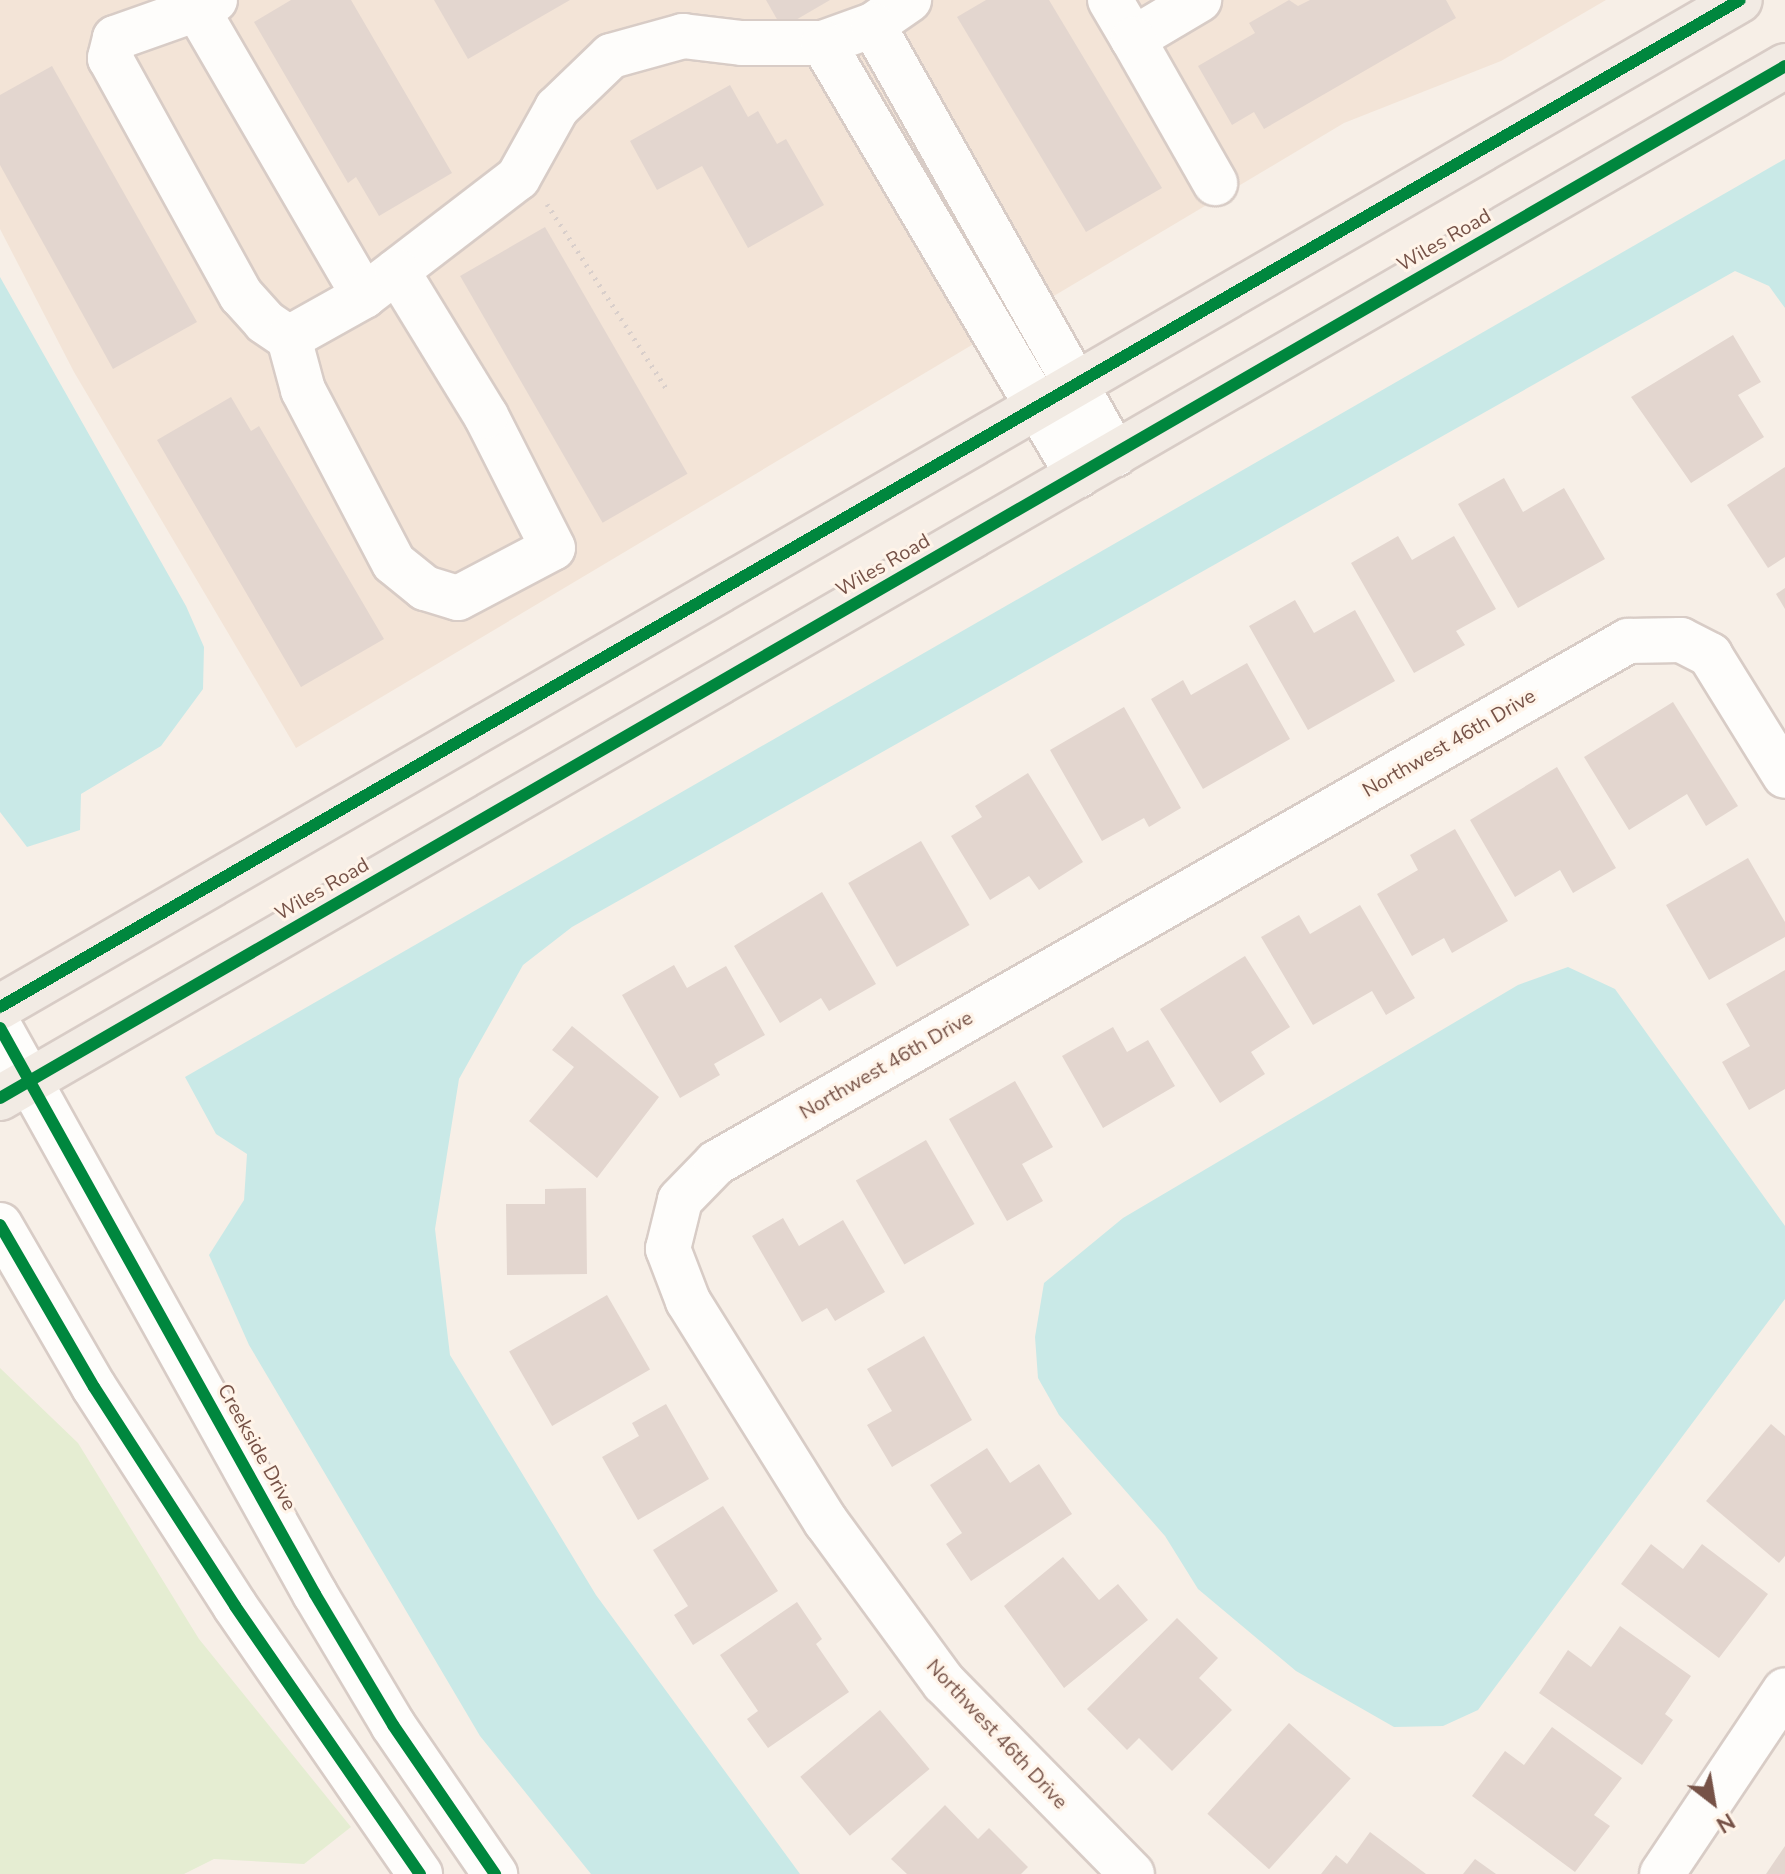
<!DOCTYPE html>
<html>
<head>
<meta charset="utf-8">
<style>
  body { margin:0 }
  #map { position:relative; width:1785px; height:1874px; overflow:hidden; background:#f7efe7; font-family:"Nunito Sans",sans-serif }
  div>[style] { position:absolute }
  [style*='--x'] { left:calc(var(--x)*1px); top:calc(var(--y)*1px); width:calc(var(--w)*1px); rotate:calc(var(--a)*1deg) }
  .residential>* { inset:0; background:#f3e4d7 }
  .green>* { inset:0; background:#e5edd2 }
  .water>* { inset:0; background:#c9e9e7 }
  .building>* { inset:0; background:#e3d6cf; transform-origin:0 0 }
  .path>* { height:5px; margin-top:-2.5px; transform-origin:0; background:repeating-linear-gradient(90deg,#d9cfcb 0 2px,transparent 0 8px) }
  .roads { filter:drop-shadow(2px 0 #d8ccc6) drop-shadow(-2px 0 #d8ccc6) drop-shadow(0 2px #d8ccc6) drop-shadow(0 -2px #d8ccc6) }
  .minor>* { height:44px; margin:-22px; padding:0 22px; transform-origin:22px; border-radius:22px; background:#fefdfb }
  .major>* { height:44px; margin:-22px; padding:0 22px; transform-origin:22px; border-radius:22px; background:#f2ebe4 }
  .cycleway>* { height:12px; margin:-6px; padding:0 6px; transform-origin:6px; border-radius:6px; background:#00873e }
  span { translate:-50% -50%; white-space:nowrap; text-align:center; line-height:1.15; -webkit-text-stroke:6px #fff4e9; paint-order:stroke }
  .street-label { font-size:20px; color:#765247 }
  .north { position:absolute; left:1673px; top:1762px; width:80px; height:80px; -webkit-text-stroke:6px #fff4e9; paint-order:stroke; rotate:149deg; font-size:22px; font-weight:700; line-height:32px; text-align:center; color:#765247 }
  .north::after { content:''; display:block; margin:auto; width:28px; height:36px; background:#765247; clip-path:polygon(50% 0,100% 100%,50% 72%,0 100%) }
</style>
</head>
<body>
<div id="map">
  <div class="residential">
    <i style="clip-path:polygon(0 0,1606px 0,1501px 61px,1344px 123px,296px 748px,74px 372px,0 229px)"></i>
  </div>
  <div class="green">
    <i style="clip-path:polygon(0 1368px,78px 1443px,199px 1639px,351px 1827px,304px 1864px,214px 1859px,184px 1874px,0 1874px)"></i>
  </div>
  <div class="water">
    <i style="clip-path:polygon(1785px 159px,1785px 308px,1769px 286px,1735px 271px,572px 927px,523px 965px,459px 1079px,435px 1229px,450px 1355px,596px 1595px,800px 1874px,591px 1874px,480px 1736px,249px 1345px,209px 1255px,244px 1200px,247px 1154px,216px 1134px,185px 1077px)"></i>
    <i style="clip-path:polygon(0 277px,186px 606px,204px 647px,203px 689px,161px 746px,81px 794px,80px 830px,27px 847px,0 812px)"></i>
    <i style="clip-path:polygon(1568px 967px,1615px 989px,1785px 1226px,1785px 1299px,1478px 1710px,1443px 1726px,1394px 1727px,1296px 1671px,1198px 1589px,1165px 1536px,1059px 1415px,1038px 1378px,1035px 1337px,1044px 1283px,1123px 1218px,1518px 985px)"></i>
  </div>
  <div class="building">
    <i style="clip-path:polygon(291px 0,351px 0,452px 173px,379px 216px,356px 177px,348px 183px,254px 22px)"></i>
    <i style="clip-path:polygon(434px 0,570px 0,468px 59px)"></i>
    <i style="clip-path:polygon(766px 0,830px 0,782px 28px)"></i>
    <i style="clip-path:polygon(986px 0,1049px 0,1162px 188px,1086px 232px,957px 17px)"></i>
    <i style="clip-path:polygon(1289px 0,1298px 6px,1310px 0,1446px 0,1456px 18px,1264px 129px,1254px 112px,1232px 125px,1198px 66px,1255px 33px,1249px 23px)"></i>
    <i style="clip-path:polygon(52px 66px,197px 322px,113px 369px,0 165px,0 95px)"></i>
    <i style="clip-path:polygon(730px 85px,748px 117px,758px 111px,777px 144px,786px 139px,824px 205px,748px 248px,702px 166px,657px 190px,630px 141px)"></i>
    <i style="left:545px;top:227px;width:285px;height:98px;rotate:60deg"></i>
    <i style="clip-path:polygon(1733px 335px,1761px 382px,1738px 395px,1764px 437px,1691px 483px,1631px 397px)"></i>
    <i style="clip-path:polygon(231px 397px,251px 431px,259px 426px,384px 639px,301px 687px,157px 440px)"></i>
    <i style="clip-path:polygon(1785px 467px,1785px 557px,1768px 568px,1727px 505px)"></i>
    <i style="clip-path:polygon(1504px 478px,1523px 512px,1564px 488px,1605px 559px,1518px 608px,1458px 504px)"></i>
    <i style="clip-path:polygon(1398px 536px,1412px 560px,1454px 536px,1496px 609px,1456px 631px,1465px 645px,1414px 673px,1351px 563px)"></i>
    <i style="clip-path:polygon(1785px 588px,1785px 609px,1776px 594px)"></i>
    <i style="clip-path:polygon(1295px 600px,1314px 633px,1355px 610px,1395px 681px,1308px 730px,1249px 626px)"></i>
    <i style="clip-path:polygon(1247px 663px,1290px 739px,1203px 789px,1151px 699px,1183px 680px,1191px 695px)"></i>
    <i style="clip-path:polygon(1673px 702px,1738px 806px,1706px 826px,1687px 794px,1629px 830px,1584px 757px)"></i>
    <i style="clip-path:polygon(1124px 707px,1181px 808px,1149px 827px,1144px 818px,1102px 841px,1050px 750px)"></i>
    <i style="clip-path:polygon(1557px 767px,1616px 868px,1573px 893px,1560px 870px,1515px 897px,1470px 820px)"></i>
    <i style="clip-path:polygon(1028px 773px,1083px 862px,1039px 890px,1029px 876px,990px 900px,951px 836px,982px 817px,975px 806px)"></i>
    <i style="clip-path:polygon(1455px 829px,1508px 921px,1452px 953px,1444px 938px,1412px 956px,1377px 894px,1418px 870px,1410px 855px)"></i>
    <i style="left:921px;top:841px;width:97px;height:84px;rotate:60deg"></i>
    <i style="clip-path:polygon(1748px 858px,1785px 922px,1785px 937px,1709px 980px,1666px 905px)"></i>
    <i style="clip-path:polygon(822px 892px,876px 984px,829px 1011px,821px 998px,780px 1023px,734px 946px)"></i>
    <i style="clip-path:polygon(1360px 905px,1415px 998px,1386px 1015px,1372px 991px,1313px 1025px,1261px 937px,1299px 915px,1310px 934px)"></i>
    <i style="clip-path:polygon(1245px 956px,1290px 1027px,1251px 1052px,1265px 1074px,1220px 1103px,1160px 1009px)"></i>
    <i style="clip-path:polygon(674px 965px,687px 988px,726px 966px,765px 1035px,714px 1064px,720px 1075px,680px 1098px,622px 995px)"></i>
    <i style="clip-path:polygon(1785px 970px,1785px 1089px,1749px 1110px,1722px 1062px,1750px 1046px,1726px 1004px)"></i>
    <i style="clip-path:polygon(572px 1026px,659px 1097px,597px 1178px,529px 1121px,574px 1067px,552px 1050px)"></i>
    <i style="clip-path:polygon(1113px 1027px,1127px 1052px,1148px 1040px,1175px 1086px,1103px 1128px,1062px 1056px)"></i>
    <i style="clip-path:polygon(1015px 1081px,1053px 1147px,1022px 1164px,1043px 1201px,1007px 1221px,949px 1119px)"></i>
    <i style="left:926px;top:1140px;width:97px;height:81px;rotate:60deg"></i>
    <i style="clip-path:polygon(586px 1188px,587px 1274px,507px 1275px,506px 1204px,545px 1204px,545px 1189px)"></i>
    <i style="clip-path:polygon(783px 1218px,799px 1246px,843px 1220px,885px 1292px,835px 1321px,827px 1308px,802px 1322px,752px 1236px)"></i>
    <i style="left:607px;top:1295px;width:86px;height:113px;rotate:60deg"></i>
    <i style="clip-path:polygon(924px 1336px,972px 1420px,892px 1467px,867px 1425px,892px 1411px,867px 1369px)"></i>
    <i style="clip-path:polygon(666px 1404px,709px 1479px,638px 1520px,602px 1457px,639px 1436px,632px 1423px)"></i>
    <i style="clip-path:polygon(1771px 1424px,1785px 1436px,1785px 1556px,1779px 1563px,1706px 1501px)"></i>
    <i style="clip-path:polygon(987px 1448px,1010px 1483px,1039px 1464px,1072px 1514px,971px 1581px,946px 1544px,962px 1533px,930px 1485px)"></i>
    <i style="clip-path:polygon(723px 1506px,778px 1591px,693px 1645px,674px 1615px,688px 1606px,653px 1550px)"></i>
    <i style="clip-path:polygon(1651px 1544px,1683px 1569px,1702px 1544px,1768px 1594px,1719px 1658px,1621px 1584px)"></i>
    <i style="clip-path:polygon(1063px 1557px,1099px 1600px,1118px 1584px,1148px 1620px,1064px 1688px,1004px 1606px)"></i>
    <i style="clip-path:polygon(797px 1602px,822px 1639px,816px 1644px,849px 1692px,768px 1748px,747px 1719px,758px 1711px,720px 1655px)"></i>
    <i style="clip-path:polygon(1177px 1618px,1218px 1658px,1199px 1678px,1232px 1710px,1172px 1771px,1139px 1738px,1127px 1750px,1087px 1709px)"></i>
    <i style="clip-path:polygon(1620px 1626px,1691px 1676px,1665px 1714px,1673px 1720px,1642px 1765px,1539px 1693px,1568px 1650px,1591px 1667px)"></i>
    <i style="left:880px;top:1710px;width:77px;height:104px;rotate:50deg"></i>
    <i style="left:1289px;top:1723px;width:83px;height:122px;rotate:42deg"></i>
    <i style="clip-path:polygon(1552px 1727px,1622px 1778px,1594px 1815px,1610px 1826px,1575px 1872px,1472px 1796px,1505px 1751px,1524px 1765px)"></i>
    <i style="clip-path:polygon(945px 1805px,978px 1839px,989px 1828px,1028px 1867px,1021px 1874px,907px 1874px,891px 1859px)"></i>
    <i style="clip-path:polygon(1370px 1832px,1426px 1874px,1321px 1874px,1336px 1855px,1347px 1864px)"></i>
    <i style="clip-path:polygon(1785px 1846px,1785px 1874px,1766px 1874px)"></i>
    <i style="clip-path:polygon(1475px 1859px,1496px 1874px,1463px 1874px)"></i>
  </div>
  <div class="path">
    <i style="--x:547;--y:204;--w:219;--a:57.1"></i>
  </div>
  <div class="roads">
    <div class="minor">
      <i style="--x:215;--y:0;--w:20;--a:153"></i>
      <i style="--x:197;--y:9;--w:332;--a:59.8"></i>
      <i style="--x:364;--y:296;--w:194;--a:-37.5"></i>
      <i style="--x:518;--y:178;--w:80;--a:-60.9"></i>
      <i style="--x:557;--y:108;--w:75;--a:-43.9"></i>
      <i style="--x:611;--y:56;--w:75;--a:-15.5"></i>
      <i style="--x:683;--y:36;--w:59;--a:6.8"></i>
      <i style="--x:742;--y:43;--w:81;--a:0"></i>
      <i style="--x:823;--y:43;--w:53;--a:-19.8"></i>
      <i style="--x:873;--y:25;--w:44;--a:-34.8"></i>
      <i style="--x:1110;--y:0;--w:45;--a:59.5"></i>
      <i style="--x:1133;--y:39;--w:77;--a:-30.6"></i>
      <i style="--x:197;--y:9;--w:87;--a:160.5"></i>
      <i style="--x:115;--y:38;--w:21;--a:104"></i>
      <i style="--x:110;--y:58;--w:271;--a:61.1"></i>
      <i style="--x:241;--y:295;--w:36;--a:48"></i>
      <i style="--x:265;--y:322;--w:29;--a:34"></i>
      <i style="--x:873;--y:25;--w:493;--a:60.6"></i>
      <i style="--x:1133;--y:39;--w:166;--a:60.3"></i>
      <i style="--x:823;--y:43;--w:502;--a:59.45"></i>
      <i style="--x:364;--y:296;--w:86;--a:150.8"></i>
      <i style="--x:289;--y:338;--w:54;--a:74.9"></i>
      <i style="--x:303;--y:390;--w:195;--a:62.3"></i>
      <i style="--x:394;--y:563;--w:40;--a:39"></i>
      <i style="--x:425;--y:588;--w:34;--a:17"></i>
      <i style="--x:458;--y:598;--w:107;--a:-27.8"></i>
      <i style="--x:553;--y:548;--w:148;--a:-116.9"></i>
      <i style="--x:486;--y:416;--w:170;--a:-121.5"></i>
      <i style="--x:0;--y:1028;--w:648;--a:60.9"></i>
      <i style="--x:315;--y:1594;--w:152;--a:59.2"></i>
      <i style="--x:393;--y:1725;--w:181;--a:55.6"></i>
      <i style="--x:0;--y:1225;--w:187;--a:59.9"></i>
      <i style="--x:94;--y:1387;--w:260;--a:57.2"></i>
      <i style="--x:235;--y:1606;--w:326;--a:55.4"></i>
      <i style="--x:1132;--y:1874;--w:268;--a:-134.5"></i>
      <i style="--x:944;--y:1683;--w:200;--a:-126.2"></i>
      <i style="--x:826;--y:1522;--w:261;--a:-122"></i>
      <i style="--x:688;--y:1301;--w:56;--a:-111"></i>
      <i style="--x:668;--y:1249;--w:50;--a:-76.2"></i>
      <i style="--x:680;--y:1200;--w:52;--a:-45.8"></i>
      <i style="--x:716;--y:1163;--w:1051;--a:-29.79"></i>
      <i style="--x:1628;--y:641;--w:53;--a:-1.1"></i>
      <i style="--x:1681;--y:640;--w:33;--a:27"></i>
      <i style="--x:1710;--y:655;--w:142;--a:58.2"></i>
      <i style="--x:1662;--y:1874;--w:221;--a:-56.2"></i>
    </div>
    <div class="major">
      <i style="--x:0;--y:1007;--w:2010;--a:-30.06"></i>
      <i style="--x:0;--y:1098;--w:2062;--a:-30.03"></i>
    </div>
  </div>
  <div class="cycleway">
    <i style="--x:0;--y:1007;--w:2010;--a:-30.06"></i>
    <i style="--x:0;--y:1028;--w:648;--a:60.9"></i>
    <i style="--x:315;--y:1594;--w:152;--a:59.2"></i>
    <i style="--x:393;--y:1725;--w:181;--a:55.6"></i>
    <i style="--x:0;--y:1098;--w:2062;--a:-30.03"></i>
    <i style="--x:0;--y:1225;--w:187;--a:59.9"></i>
    <i style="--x:94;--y:1387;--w:260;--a:57.2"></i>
    <i style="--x:235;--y:1606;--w:326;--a:55.4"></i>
  </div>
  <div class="street-label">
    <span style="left:1444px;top:240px;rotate:-30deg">Wiles Road</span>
    <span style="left:883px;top:565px;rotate:-30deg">Wiles Road</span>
    <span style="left:1449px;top:743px;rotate:-30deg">Northwest 46th Drive</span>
    <span style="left:322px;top:889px;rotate:-30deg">Wiles Road</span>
    <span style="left:886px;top:1065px;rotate:-30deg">Northwest 46th Drive</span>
    <span style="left:257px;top:1447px;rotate:61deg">Creekside Drive</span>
    <span style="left:997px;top:1734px;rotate:47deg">Northwest 46th Drive</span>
  </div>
  <div class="north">N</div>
</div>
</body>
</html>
